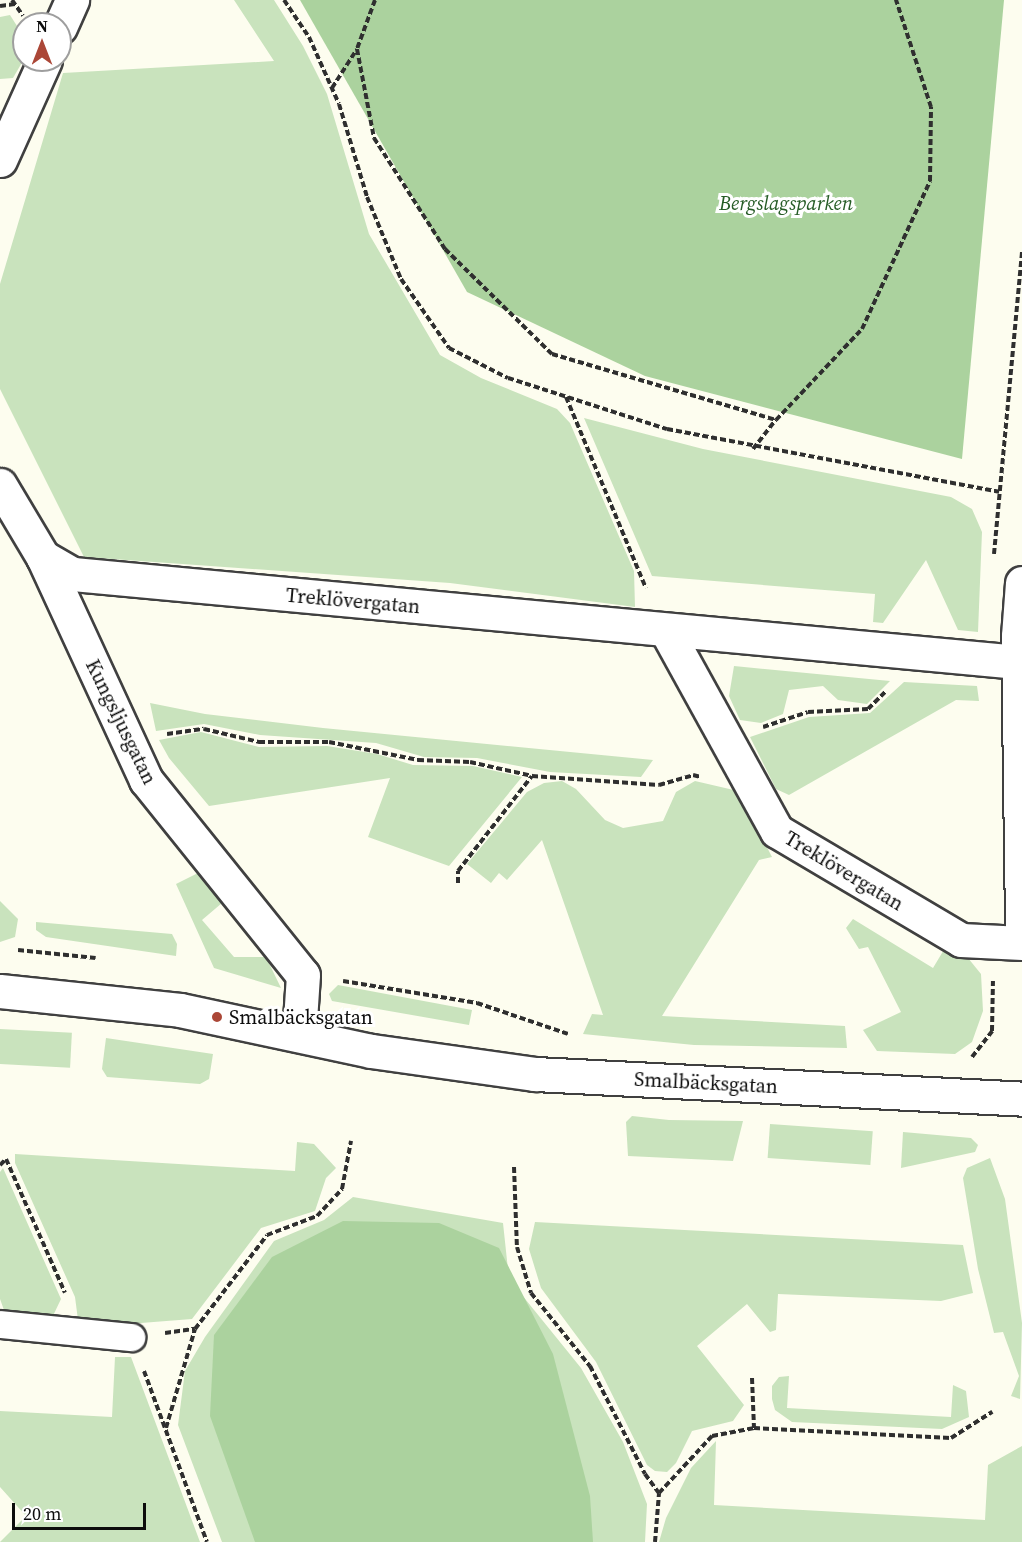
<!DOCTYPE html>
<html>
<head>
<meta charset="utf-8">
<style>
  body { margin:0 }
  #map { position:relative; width:1022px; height:1542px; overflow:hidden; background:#fdfdef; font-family:"Source Serif 4",serif }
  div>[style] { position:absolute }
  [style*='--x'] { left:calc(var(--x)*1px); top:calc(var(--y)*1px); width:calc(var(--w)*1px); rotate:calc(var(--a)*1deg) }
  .green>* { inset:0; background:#c9e3bd; transform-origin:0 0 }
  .forest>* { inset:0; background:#abd29e }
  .path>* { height:4px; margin-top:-2px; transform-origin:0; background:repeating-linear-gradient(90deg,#2f2f2f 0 6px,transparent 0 9px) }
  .roads { filter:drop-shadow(2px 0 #404040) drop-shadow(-2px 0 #404040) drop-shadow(0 2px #404040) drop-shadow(0 -2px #404040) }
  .lane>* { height:27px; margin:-13.5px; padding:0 13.5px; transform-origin:13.5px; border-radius:13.5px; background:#fff }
  .street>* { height:33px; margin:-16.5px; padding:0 16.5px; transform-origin:16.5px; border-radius:16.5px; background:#fff }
  .dots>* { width:16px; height:16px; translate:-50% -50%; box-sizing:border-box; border:3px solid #fff; border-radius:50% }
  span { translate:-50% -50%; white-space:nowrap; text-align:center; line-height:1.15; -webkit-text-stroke:6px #fff; paint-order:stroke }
  .park-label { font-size:20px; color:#265c26; font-style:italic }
  .street-label { font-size:20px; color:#0d0d0d }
  .poi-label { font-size:20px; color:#0d0d0d }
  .left { translate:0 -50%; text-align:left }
  .north { position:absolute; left:12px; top:12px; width:60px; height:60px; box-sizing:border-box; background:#fff; border:2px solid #9e9e9e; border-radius:50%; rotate:0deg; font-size:16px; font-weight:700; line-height:24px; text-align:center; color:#0d0d0d }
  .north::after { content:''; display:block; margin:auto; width:21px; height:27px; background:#ab4737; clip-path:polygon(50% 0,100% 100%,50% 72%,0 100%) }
  .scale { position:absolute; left:12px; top:1503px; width:134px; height:27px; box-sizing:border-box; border:3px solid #0d0d0d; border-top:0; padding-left:8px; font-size:18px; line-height:21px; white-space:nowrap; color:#0d0d0d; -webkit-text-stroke:4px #fff; paint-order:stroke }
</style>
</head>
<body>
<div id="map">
  <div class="green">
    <i style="clip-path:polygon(234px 0,274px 0,303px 46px,327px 94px,369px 234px,440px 355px,481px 378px,557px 409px,570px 423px,634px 571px,635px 607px,450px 583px,84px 557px,0 389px,0 284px,63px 73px,274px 61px)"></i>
    <i style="clip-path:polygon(10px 15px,24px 37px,24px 59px,13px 78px,0 79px,0 17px)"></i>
    <i style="clip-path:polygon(584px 418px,703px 449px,951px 497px,972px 509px,982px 532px,978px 632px,958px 630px,926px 560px,883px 623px,873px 622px,875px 594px,652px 576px)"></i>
    <i style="clip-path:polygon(734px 666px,890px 681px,867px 704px,838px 700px,823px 686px,789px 690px,783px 714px,761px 723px,740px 720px,729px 696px)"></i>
    <i style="clip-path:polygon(904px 682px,977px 686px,979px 701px,956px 700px,789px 795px,776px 789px,750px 737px,809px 717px,870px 713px)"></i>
    <i style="clip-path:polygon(150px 703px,205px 714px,323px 728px,653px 760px,641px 777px,550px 772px,477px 758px,424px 757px,376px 743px,260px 735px,204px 724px,156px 731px)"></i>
    <i style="clip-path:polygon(201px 732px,259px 747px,327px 746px,377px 754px,413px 765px,473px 766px,522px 777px,449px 866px,368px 837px,390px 778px,209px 806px,169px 758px,159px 740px)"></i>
    <i style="clip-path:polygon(562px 781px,576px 789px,605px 820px,623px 828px,663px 821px,676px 792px,695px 781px,738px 791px,772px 857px,759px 860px,662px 1016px,845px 1026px,847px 1048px,694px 1045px,583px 1034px,592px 1014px,603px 1015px,542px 840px,507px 880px,499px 873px,491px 883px,467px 864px,527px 792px,544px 783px)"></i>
    <i style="clip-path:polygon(198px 873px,222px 903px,202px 920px,234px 957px,266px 957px,281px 988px,214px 968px,176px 884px)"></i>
    <i style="clip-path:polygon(0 901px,18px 919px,15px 937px,0 942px)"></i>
    <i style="clip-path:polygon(853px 919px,933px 968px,945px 948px,968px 958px,981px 974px,983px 1011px,972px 1042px,955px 1054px,877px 1051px,863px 1030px,901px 1012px,868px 947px,859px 949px,846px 928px)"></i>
    <i style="clip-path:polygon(36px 922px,172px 934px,177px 944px,176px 956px,46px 937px,36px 930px)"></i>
    <i style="clip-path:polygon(338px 985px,472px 1010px,469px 1025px,332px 1001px,329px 994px)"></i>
    <i style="left:0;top:1029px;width:72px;height:35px;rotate:3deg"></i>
    <i style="clip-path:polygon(106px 1038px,213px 1054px,209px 1079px,200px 1084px,107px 1077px,102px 1069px)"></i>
    <i style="clip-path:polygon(632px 1116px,669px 1120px,743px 1121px,733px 1161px,628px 1156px,626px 1122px)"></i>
    <i style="left:770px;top:1124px;width:103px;height:34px;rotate:4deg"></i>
    <i style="clip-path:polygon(903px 1132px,971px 1138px,978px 1145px,975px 1152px,901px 1168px)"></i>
    <i style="clip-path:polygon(297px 1142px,314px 1144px,336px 1168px,326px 1178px,315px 1211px,261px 1228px,192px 1319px,128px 1324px,78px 1320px,75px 1297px,15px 1163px,15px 1154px,295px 1171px)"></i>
    <i style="clip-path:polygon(990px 1158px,1005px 1199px,1022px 1323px,1020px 1399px,1011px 1396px,1019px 1376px,1003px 1332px,994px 1333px,978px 1269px,963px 1178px,967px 1168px)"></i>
    <i style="clip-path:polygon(3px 1168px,61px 1299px,51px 1320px,0 1311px,4px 1310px,0 1299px,0 1172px)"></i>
    <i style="clip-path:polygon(353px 1197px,503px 1223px,509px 1279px,581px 1368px,623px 1442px,647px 1504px,645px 1542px,222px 1542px,178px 1425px,185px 1371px,205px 1337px,274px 1241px,324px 1220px)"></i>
    <i style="clip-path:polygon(535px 1222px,963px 1245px,973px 1293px,941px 1301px,778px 1294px,776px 1330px,770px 1332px,747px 1304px,697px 1346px,744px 1405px,733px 1421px,692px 1431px,676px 1463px,667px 1472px,655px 1471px,647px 1465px,596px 1362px,541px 1288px,529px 1249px)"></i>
    <i style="clip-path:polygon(115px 1357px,131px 1357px,200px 1542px,0 1542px,26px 1516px,0 1487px,0 1411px,112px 1417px)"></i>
    <i style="clip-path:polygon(789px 1376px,787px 1408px,951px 1417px,953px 1385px,966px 1391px,969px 1417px,942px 1429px,792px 1422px,775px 1410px,772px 1399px,772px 1386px,779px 1377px)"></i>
    <i style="clip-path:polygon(716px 1441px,714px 1505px,985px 1520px,988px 1465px,1022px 1446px,1022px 1542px,659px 1542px,666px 1518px,691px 1468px)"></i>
  </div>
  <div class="forest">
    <i style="clip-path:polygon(300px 0,1004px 0,962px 459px,645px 376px,467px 292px)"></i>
    <i style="clip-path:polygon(343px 1221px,439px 1223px,499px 1248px,553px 1354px,590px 1496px,593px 1542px,255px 1542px,210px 1416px,214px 1335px,272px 1257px)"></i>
  </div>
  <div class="path">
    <i style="--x:12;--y:0;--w:19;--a:55"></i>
    <i style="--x:284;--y:0;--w:45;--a:56"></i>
    <i style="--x:309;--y:37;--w:73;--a:65.9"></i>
    <i style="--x:339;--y:104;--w:97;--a:73.2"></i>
    <i style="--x:367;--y:197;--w:89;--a:67.5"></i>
    <i style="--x:401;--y:279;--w:84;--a:55.2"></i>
    <i style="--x:449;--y:348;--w:66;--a:27"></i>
    <i style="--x:508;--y:378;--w:167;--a:17.8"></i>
    <i style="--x:667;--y:429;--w:338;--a:10.7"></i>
    <i style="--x:375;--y:0;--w:52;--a:110.2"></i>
    <i style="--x:357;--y:49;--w:91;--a:79.2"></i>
    <i style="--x:374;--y:138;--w:132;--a:57.4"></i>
    <i style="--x:445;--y:249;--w:150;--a:44.5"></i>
    <i style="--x:552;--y:354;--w:234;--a:16.4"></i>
    <i style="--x:776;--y:420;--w:125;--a:-46.6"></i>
    <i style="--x:862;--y:329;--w:163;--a:-65.3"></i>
    <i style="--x:930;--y:181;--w:74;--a:-89.2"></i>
    <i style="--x:931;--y:107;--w:113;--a:-108.1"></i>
    <i style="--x:0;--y:6;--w:15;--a:-8"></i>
    <i style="--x:332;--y:88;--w:46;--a:-57.3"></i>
    <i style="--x:566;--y:397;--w:207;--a:67.3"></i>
    <i style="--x:753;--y:449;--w:37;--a:-52"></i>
    <i style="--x:994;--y:554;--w:304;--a:-84.7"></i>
    <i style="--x:763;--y:727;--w:47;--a:-18.4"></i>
    <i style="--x:808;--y:712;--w:60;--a:-2.9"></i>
    <i style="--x:868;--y:709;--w:25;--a:-45"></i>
    <i style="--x:167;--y:734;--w:37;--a:-8"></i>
    <i style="--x:204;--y:729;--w:57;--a:13.3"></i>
    <i style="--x:259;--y:742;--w:70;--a:0"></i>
    <i style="--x:329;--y:742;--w:91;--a:11.4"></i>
    <i style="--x:418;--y:760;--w:52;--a:2.2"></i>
    <i style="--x:470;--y:762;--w:64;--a:12.7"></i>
    <i style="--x:532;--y:776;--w:127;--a:4.1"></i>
    <i style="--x:659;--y:785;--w:35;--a:-16"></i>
    <i style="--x:693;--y:775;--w:8;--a:14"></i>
    <i style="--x:458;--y:883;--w:12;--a:-90"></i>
    <i style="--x:458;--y:871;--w:120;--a:-52.1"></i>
    <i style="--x:18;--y:950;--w:78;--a:5.9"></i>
    <i style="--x:343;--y:981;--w:136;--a:9.3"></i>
    <i style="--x:477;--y:1003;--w:96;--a:18.8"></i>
    <i style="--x:972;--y:1057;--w:33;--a:-52"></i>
    <i style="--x:992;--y:1031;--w:50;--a:-88.9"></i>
    <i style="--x:0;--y:1165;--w:8;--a:-45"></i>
    <i style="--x:6;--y:1159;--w:146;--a:66.2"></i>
    <i style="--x:514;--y:1167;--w:80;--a:87.9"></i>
    <i style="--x:517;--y:1247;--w:48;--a:73.1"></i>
    <i style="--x:531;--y:1293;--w:94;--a:51.1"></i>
    <i style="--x:590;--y:1366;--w:121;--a:63"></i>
    <i style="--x:645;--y:1474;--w:24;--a:54"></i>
    <i style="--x:165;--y:1333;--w:30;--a:-8"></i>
    <i style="--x:195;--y:1329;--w:118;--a:-52.5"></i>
    <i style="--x:267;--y:1235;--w:53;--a:-20.8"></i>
    <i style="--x:317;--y:1216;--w:37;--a:-47"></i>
    <i style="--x:342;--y:1189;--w:49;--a:-79.4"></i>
    <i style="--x:144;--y:1371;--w:182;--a:69.8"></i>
    <i style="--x:752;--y:1378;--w:50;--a:87.7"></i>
    <i style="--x:166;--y:1428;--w:103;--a:-73.7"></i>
    <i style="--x:655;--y:1542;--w:49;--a:-85.3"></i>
    <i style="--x:659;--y:1493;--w:78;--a:-47.1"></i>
    <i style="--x:712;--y:1436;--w:43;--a:-10.8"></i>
    <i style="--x:754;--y:1428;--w:197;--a:2.9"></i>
    <i style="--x:951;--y:1438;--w:49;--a:-32.4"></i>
  </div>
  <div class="roads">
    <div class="lane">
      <i style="--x:0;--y:1324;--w:132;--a:5.7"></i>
    </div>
    <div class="street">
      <i style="--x:60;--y:27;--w:30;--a:-66"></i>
      <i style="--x:0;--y:160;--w:110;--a:-65.8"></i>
      <i style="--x:0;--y:485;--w:84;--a:59.2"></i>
      <i style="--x:43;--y:557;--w:246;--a:65.2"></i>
      <i style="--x:146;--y:780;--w:250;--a:51.2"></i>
      <i style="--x:303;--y:975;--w:60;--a:93.8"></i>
      <i style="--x:43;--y:557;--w:34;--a:30"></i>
      <i style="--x:73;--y:574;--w:949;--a:5.32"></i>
      <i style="--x:1022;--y:583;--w:53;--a:94.3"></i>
      <i style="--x:1018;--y:636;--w:304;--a:89.2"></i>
      <i style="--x:667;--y:632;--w:227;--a:61.1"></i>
      <i style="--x:777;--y:831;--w:214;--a:30.6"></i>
      <i style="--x:961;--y:940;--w:61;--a:2.8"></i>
      <i style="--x:0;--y:991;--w:181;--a:6"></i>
      <i style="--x:180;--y:1010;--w:195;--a:12.1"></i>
      <i style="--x:371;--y:1051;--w:166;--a:8"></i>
      <i style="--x:535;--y:1074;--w:488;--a:2.9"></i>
    </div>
  </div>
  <div class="dots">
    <i style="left:217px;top:1017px;background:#ab4737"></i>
  </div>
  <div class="park-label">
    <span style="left:786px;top:203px">Bergslagsparken</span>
  </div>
  <div class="street-label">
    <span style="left:353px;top:601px;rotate:5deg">Treklövergatan</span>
    <span style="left:121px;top:722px;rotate:64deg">Kungsljusgatan</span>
    <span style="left:844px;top:871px;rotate:31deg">Treklövergatan</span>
    <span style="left:706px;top:1083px;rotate:3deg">Smalbäcksgatan</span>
  </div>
  <div class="poi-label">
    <span class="left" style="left:229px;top:1017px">Smalbäcksgatan</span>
  </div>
  <div class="north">N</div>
  <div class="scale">20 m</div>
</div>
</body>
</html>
